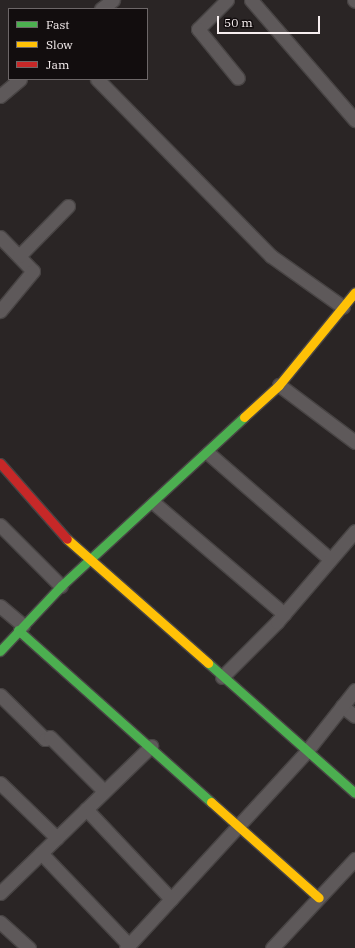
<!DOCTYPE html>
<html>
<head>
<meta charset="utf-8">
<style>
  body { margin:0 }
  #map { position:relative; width:355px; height:948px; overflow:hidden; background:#2a2525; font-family:"IBM Plex Serif",serif }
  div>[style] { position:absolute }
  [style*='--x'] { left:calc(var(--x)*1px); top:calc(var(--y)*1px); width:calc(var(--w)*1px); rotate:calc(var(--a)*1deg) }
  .roads { filter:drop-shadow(1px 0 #484444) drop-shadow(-1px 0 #484444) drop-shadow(0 1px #484444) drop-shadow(0 -1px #484444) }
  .street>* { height:13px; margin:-6.5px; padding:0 6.5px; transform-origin:6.5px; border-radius:6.5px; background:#5e595a }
  .fast>* { height:9px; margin:-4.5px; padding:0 4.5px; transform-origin:4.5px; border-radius:4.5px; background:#4caf50 }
  .slow>* { height:9px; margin:-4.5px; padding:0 4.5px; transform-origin:4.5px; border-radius:4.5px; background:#ffc107 }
  .jam>* { height:9px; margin:-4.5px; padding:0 4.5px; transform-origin:4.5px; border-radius:4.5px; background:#c62828 }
  span { translate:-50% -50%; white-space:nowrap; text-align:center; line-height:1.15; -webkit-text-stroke:4px #120d0e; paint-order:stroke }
  .legend { position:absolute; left:8px; top:8px; width:140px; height:72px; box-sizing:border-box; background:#120d0e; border:1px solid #6d6768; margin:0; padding:5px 7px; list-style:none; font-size:12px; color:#f6eeef }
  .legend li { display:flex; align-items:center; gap:8px; height:20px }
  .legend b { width:20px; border:1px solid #6d6768 }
  .scale { position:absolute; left:217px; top:16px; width:103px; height:18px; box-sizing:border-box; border:2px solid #f6eeef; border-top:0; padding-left:5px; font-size:12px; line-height:14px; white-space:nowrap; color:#f6eeef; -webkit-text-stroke:3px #120d0e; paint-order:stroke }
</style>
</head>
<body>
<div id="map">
  <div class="roads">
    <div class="street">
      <i style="--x:227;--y:0;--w:41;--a:135"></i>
      <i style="--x:198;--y:29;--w:63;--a:50.8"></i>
      <i style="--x:251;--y:0;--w:159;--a:49.1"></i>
      <i style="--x:354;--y:0;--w:1;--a:45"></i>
      <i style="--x:101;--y:9;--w:15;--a:-37"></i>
      <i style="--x:97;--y:79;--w:248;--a:45.5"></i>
      <i style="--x:271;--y:256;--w:88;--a:35.3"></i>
      <i style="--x:0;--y:96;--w:26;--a:-40"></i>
      <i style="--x:0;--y:237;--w:47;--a:45.9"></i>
      <i style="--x:33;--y:271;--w:52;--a:129.5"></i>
      <i style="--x:19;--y:256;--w:70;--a:-45.6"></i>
      <i style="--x:279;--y:385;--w:95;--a:36.9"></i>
      <i style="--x:208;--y:453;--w:162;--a:41"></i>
      <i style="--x:154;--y:503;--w:171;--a:40.5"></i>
      <i style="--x:0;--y:525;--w:86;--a:45"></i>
      <i style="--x:0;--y:606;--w:30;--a:40"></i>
      <i style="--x:222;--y:677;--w:78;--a:-45"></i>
      <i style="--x:277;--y:622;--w:120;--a:-49.4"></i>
      <i style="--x:0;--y:695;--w:63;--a:44.4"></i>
      <i style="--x:45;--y:739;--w:5;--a:-22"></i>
      <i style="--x:50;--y:737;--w:76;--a:45"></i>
      <i style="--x:342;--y:706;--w:16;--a:38"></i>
      <i style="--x:0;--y:783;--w:79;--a:44"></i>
      <i style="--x:86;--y:809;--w:124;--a:46.6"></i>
      <i style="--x:41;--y:853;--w:127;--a:46.3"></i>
      <i style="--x:0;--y:893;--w:211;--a:-44.2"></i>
      <i style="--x:0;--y:922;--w:39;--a:42"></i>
      <i style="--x:126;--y:948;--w:266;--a:-47.4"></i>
      <i style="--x:306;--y:752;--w:79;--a:-51.7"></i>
      <i style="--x:272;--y:948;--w:122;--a:-47"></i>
    </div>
    <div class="fast">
      <i style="--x:18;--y:630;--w:259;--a:41.7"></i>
      <i style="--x:0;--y:651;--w:89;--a:-46.8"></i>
      <i style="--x:61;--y:586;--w:249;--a:-42.7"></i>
      <i style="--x:208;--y:663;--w:196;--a:41.5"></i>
    </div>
    <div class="slow">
      <i style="--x:244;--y:417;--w:47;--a:-42.4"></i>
      <i style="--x:279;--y:385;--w:120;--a:-50.7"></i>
      <i style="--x:67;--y:539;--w:188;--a:41.3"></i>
      <i style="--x:211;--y:802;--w:144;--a:41.6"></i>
    </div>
    <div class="jam">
      <i style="--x:0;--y:463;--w:101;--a:48.6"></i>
    </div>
  </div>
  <ul class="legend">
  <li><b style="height:5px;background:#4caf50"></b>Fast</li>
  <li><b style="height:5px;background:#ffc107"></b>Slow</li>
  <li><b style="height:5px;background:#c62828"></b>Jam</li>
  </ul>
  <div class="scale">50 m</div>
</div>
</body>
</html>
